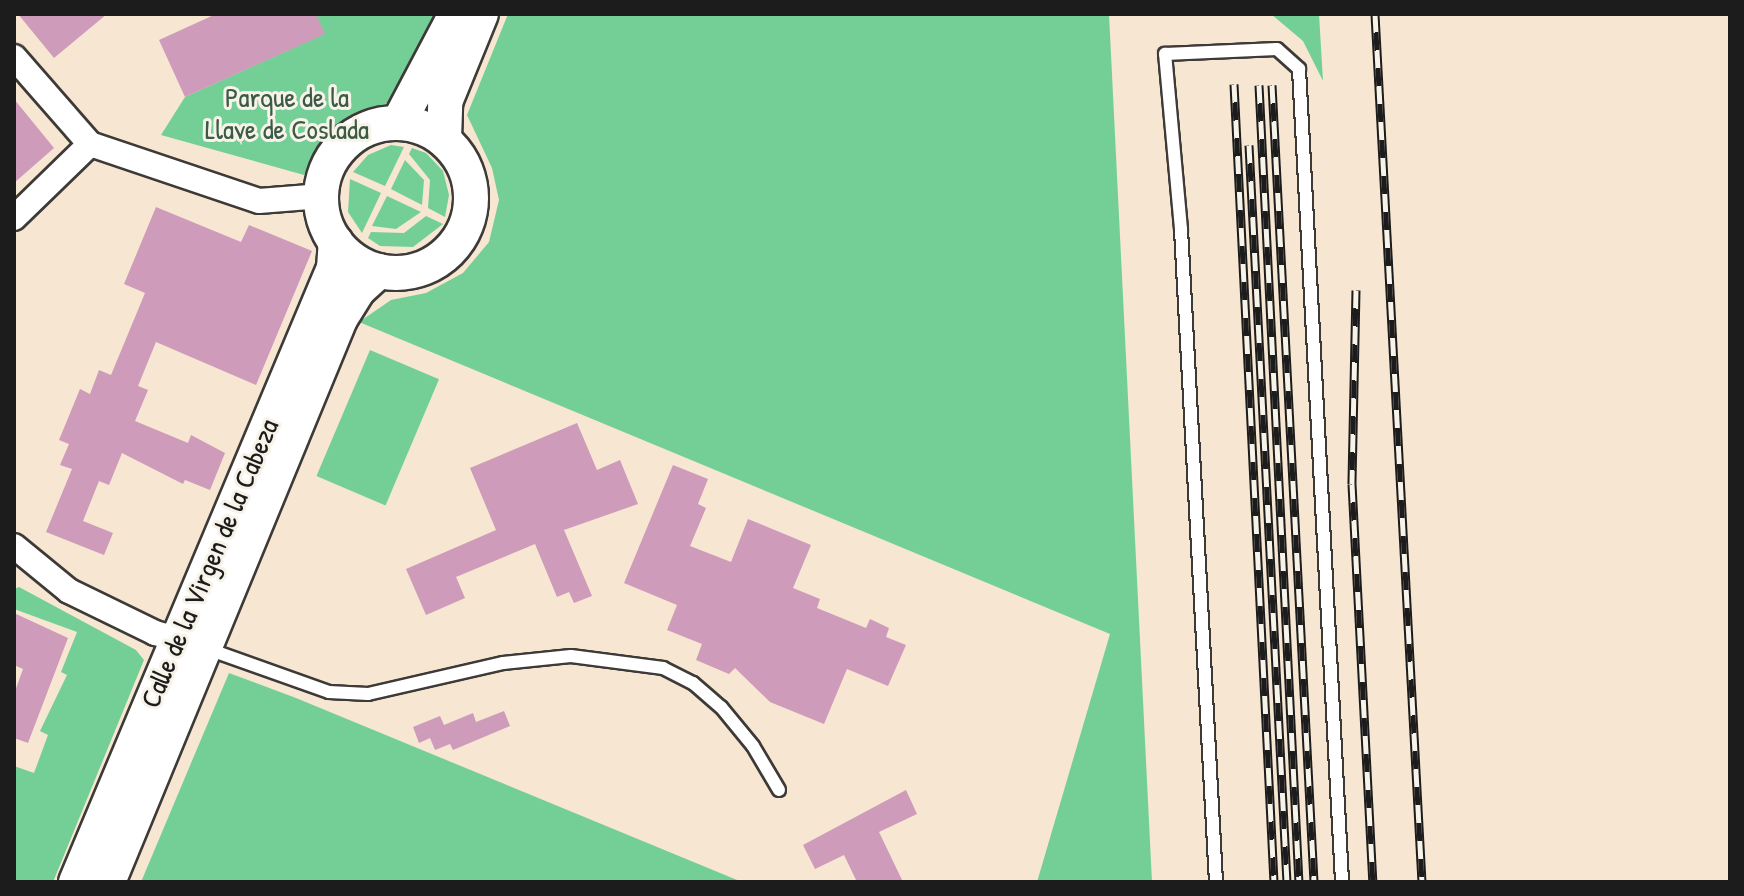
<!DOCTYPE html>
<html>
<head>
<meta charset="utf-8">
<style>
  body { margin:0 }
  #map { position:relative; width:1744px; height:896px; overflow:hidden; background:#f6e6d2; font-family:"Patrick Hand",sans-serif }
  div>[style] { position:absolute }
  [style*='--x'] { left:calc(var(--x)*1px); top:calc(var(--y)*1px); width:calc(var(--w)*1px); rotate:calc(var(--a)*1deg) }
  .green>* { inset:0; background:#74cf96; transform-origin:0 0 }
  .building>* { inset:0; background:#ce9bbb }
  .roads { filter:drop-shadow(2px 0 #3d3a37) drop-shadow(-2px 0 #3d3a37) drop-shadow(0 2px #3d3a37) drop-shadow(0 -2px #3d3a37) }
  .service>* { height:12px; margin:-6px; padding:0 6px; transform-origin:6px; border-radius:6px; background:#fff }
  .minor>* { height:24px; margin:-12px; padding:0 12px; transform-origin:12px; border-radius:12px; background:#fff }
  .secondary>* { height:34px; margin:-17px; padding:0 17px; transform-origin:17px; border-radius:17px; background:#fff }
  .secondary>.ring { margin:-17px; padding:0; box-sizing:content-box; background:none; border:34px solid #fff; border-radius:50% }
  .rail>* { height:9px; margin-top:-4.5px; transform-origin:0; background:repeating-linear-gradient(90deg,#f7f3e8 0 18px,#1c1c1c 0 36px); box-sizing:border-box; border-block:2px solid #1c1c1c }
  span { translate:-50% -50%; white-space:nowrap; text-align:center; line-height:1.15; -webkit-text-stroke:6px #f7f3e8; paint-order:stroke }
  .park-label { font-size:28px; color:#3b5b47 }
  .street-label { font-size:28px; color:#1c1c1c }
  .frame { position:absolute; inset:0; border:16px solid #1c1c1c; pointer-events:none }
</style>
</head>
<body>
<div id="map">
  <div class="green">
    <i style="clip-path:polygon(316px 14px,438px 14px,396px 97px,351px 126px,304px 175px,161px 135px,185px 97px,324px 34px)"></i>
    <i style="clip-path:polygon(508px 14px,1109px 14px,1152px 882px,1037px 882px,1110px 634px,359px 322px,391px 300px,426px 293px,463px 273px,489px 242px,499px 200px,492px 168px,467px 115px)"></i>
    <i style="clip-path:polygon(1271px 14px,1319px 14px,1323px 81px,1303px 41px)"></i>
    <i style="clip-path:polygon(391px 145px,404px 147px,385px 186px,353px 172px,368px 155px)"></i>
    <i style="clip-path:polygon(412px 148px,426px 153px,443px 171px,449px 195px,445px 217px,428px 208px,430px 180px,409px 154px)"></i>
    <i style="clip-path:polygon(405px 160px,424px 180px,422px 205px,391px 189px)"></i>
    <i style="clip-path:polygon(350px 179px,381px 193px,362px 233px,348px 212px)"></i>
    <i style="clip-path:polygon(387px 196px,421px 212px,396px 229px,372px 226px)"></i>
    <i style="clip-path:polygon(426px 216px,443px 224px,413px 247px,380px 246px,368px 238px,371px 232px,404px 233px)"></i>
    <i style="left:370px;top:350px;width:75px;height:137px;rotate:23deg"></i>
    <i style="clip-path:polygon(19px 587px,136px 650px,144px 660px,53px 882px,14px 882px,14px 766px,34px 773px,48px 735px,40px 731px,67px 675px,61px 672px,77px 632px,14px 609px,14px 589px)"></i>
    <i style="clip-path:polygon(229px 673px,296px 698px,742px 882px,141px 882px)"></i>
  </div>
  <div class="building">
    <i style="clip-path:polygon(18px 14px,107px 14px,54px 58px)"></i>
    <i style="clip-path:polygon(216px 14px,316px 14px,325px 34px,185px 97px,159px 40px)"></i>
    <i style="clip-path:polygon(14px 99px,54px 148px,14px 183px)"></i>
    <i style="clip-path:polygon(156px 207px,241px 242px,249px 225px,312px 251px,256px 385px,156px 342px,138px 386px,148px 390px,135px 421px,188px 443px,191px 435px,225px 453px,210px 490px,185px 480px,183px 484px,122px 453px,109px 485px,99px 481px,83px 521px,113px 533px,104px 555px,46px 532px,72px 469px,60px 465px,69px 444px,59px 440px,80px 389px,90px 394px,99px 370px,111px 375px,145px 293px,124px 284px)"></i>
    <i style="clip-path:polygon(577px 423px,597px 470px,620px 460px,638px 504px,564px 530px,592px 596px,574px 603px,569px 592px,557px 597px,535px 544px,456px 577px,465px 598px,426px 615px,406px 569px,496px 530px,470px 468px)"></i>
    <i style="clip-path:polygon(673px 465px,708px 479px,698px 504px,706px 508px,690px 546px,731px 562px,748px 519px,811px 545px,793px 588px,820px 599px,817px 608px,866px 628px,870px 619px,889px 628px,886px 637px,906px 645px,888px 686px,847px 669px,824px 724px,770px 702px,735px 668px,729px 674px,696px 660px,702px 644px,667px 630px,677px 605px,624px 583px)"></i>
    <i style="clip-path:polygon(14px 613px,68px 638px,28px 743px,14px 738px,14px 694px,23px 669px,14px 665px)"></i>
    <i style="clip-path:polygon(504px 711px,510px 726px,453px 750px,450px 744px,435px 750px,430px 738px,419px 743px,413px 727px,440px 716px,444px 725px,473px 713px,476px 722px)"></i>
    <i style="clip-path:polygon(906px 790px,917px 814px,879px 832px,903px 882px,857px 882px,844px 855px,815px 869px,803px 845px)"></i>
  </div>
  <div class="roads">
    <div class="service">
      <i style="--x:208;--y:649;--w:128;--a:19.6"></i>
      <i style="--x:329;--y:692;--w:39;--a:3"></i>
      <i style="--x:368;--y:694;--w:139;--a:-12.9"></i>
      <i style="--x:503;--y:663;--w:68;--a:-5.9"></i>
      <i style="--x:571;--y:656;--w:93;--a:7.4"></i>
      <i style="--x:663;--y:668;--w:34;--a:27"></i>
      <i style="--x:693;--y:683;--w:37;--a:41"></i>
      <i style="--x:721;--y:707;--w:50;--a:50.6"></i>
      <i style="--x:753;--y:746;--w:51;--a:59.4"></i>
      <i style="--x:1216;--y:882;--w:654;--a:-93.07"></i>
      <i style="--x:1181;--y:229;--w:176;--a:-95.2"></i>
      <i style="--x:1165;--y:54;--w:112;--a:-2.6"></i>
      <i style="--x:1277;--y:49;--w:30;--a:42"></i>
      <i style="--x:1299;--y:69;--w:814;--a:86.97"></i>
    </div>
    <div class="minor">
      <i style="--x:14;--y:57;--w:116;--a:48.9"></i>
      <i style="--x:90;--y:144;--w:178;--a:18.6"></i>
      <i style="--x:259;--y:201;--w:63;--a:-4.5"></i>
      <i style="--x:14;--y:218;--w:106;--a:-44.2"></i>
      <i style="--x:14;--y:546;--w:71;--a:39.3"></i>
      <i style="--x:69;--y:591;--w:96;--a:26"></i>
      <i style="--x:155;--y:633;--w:38;--a:15"></i>
    </div>
    <div class="secondary">
      <i style="--x:399;--y:122;--w:122;--a:-62.2"></i>
      <i class="ring" style="left:321px;top:123px;width:116px;height:116px"></i>
      <i style="--x:444;--y:139;--w:37;--a:-88"></i>
      <i style="--x:445;--y:102;--w:95;--a:-67.8"></i>
      <i style="--x:76;--y:882;--w:666;--a:-67.21"></i>
      <i style="--x:334;--y:268;--w:26;--a:-86"></i>
      <i style="--x:108;--y:882;--w:609;--a:-67.6"></i>
      <i style="--x:340;--y:319;--w:36;--a:-58"></i>
      <i style="--x:359;--y:289;--w:27;--a:-42"></i>
    </div>
  </div>
  <div class="rail">
    <i style="--x:1375;--y:14;--w:869;--a:86.9"></i>
    <i style="--x:1234;--y:84;--w:799;--a:87.13"></i>
    <i style="--x:1259;--y:85;--w:798;--a:87.13"></i>
    <i style="--x:1272;--y:85;--w:798;--a:86.98"></i>
    <i style="--x:1249;--y:145;--w:738;--a:87.05"></i>
    <i style="--x:1356;--y:290;--w:194;--a:91.2"></i>
    <i style="--x:1352;--y:484;--w:399;--a:87"></i>
  </div>
  <div class="park-label">
    <span style="left:287px;top:113px">Parque de la<br>Llave de Coslada</span>
  </div>
  <div class="street-label">
    <span style="left:209px;top:563px;rotate:-67deg">Calle de la Virgen de la Cabeza</span>
  </div>
  <div class="frame"></div>
</div>
</body>
</html>
